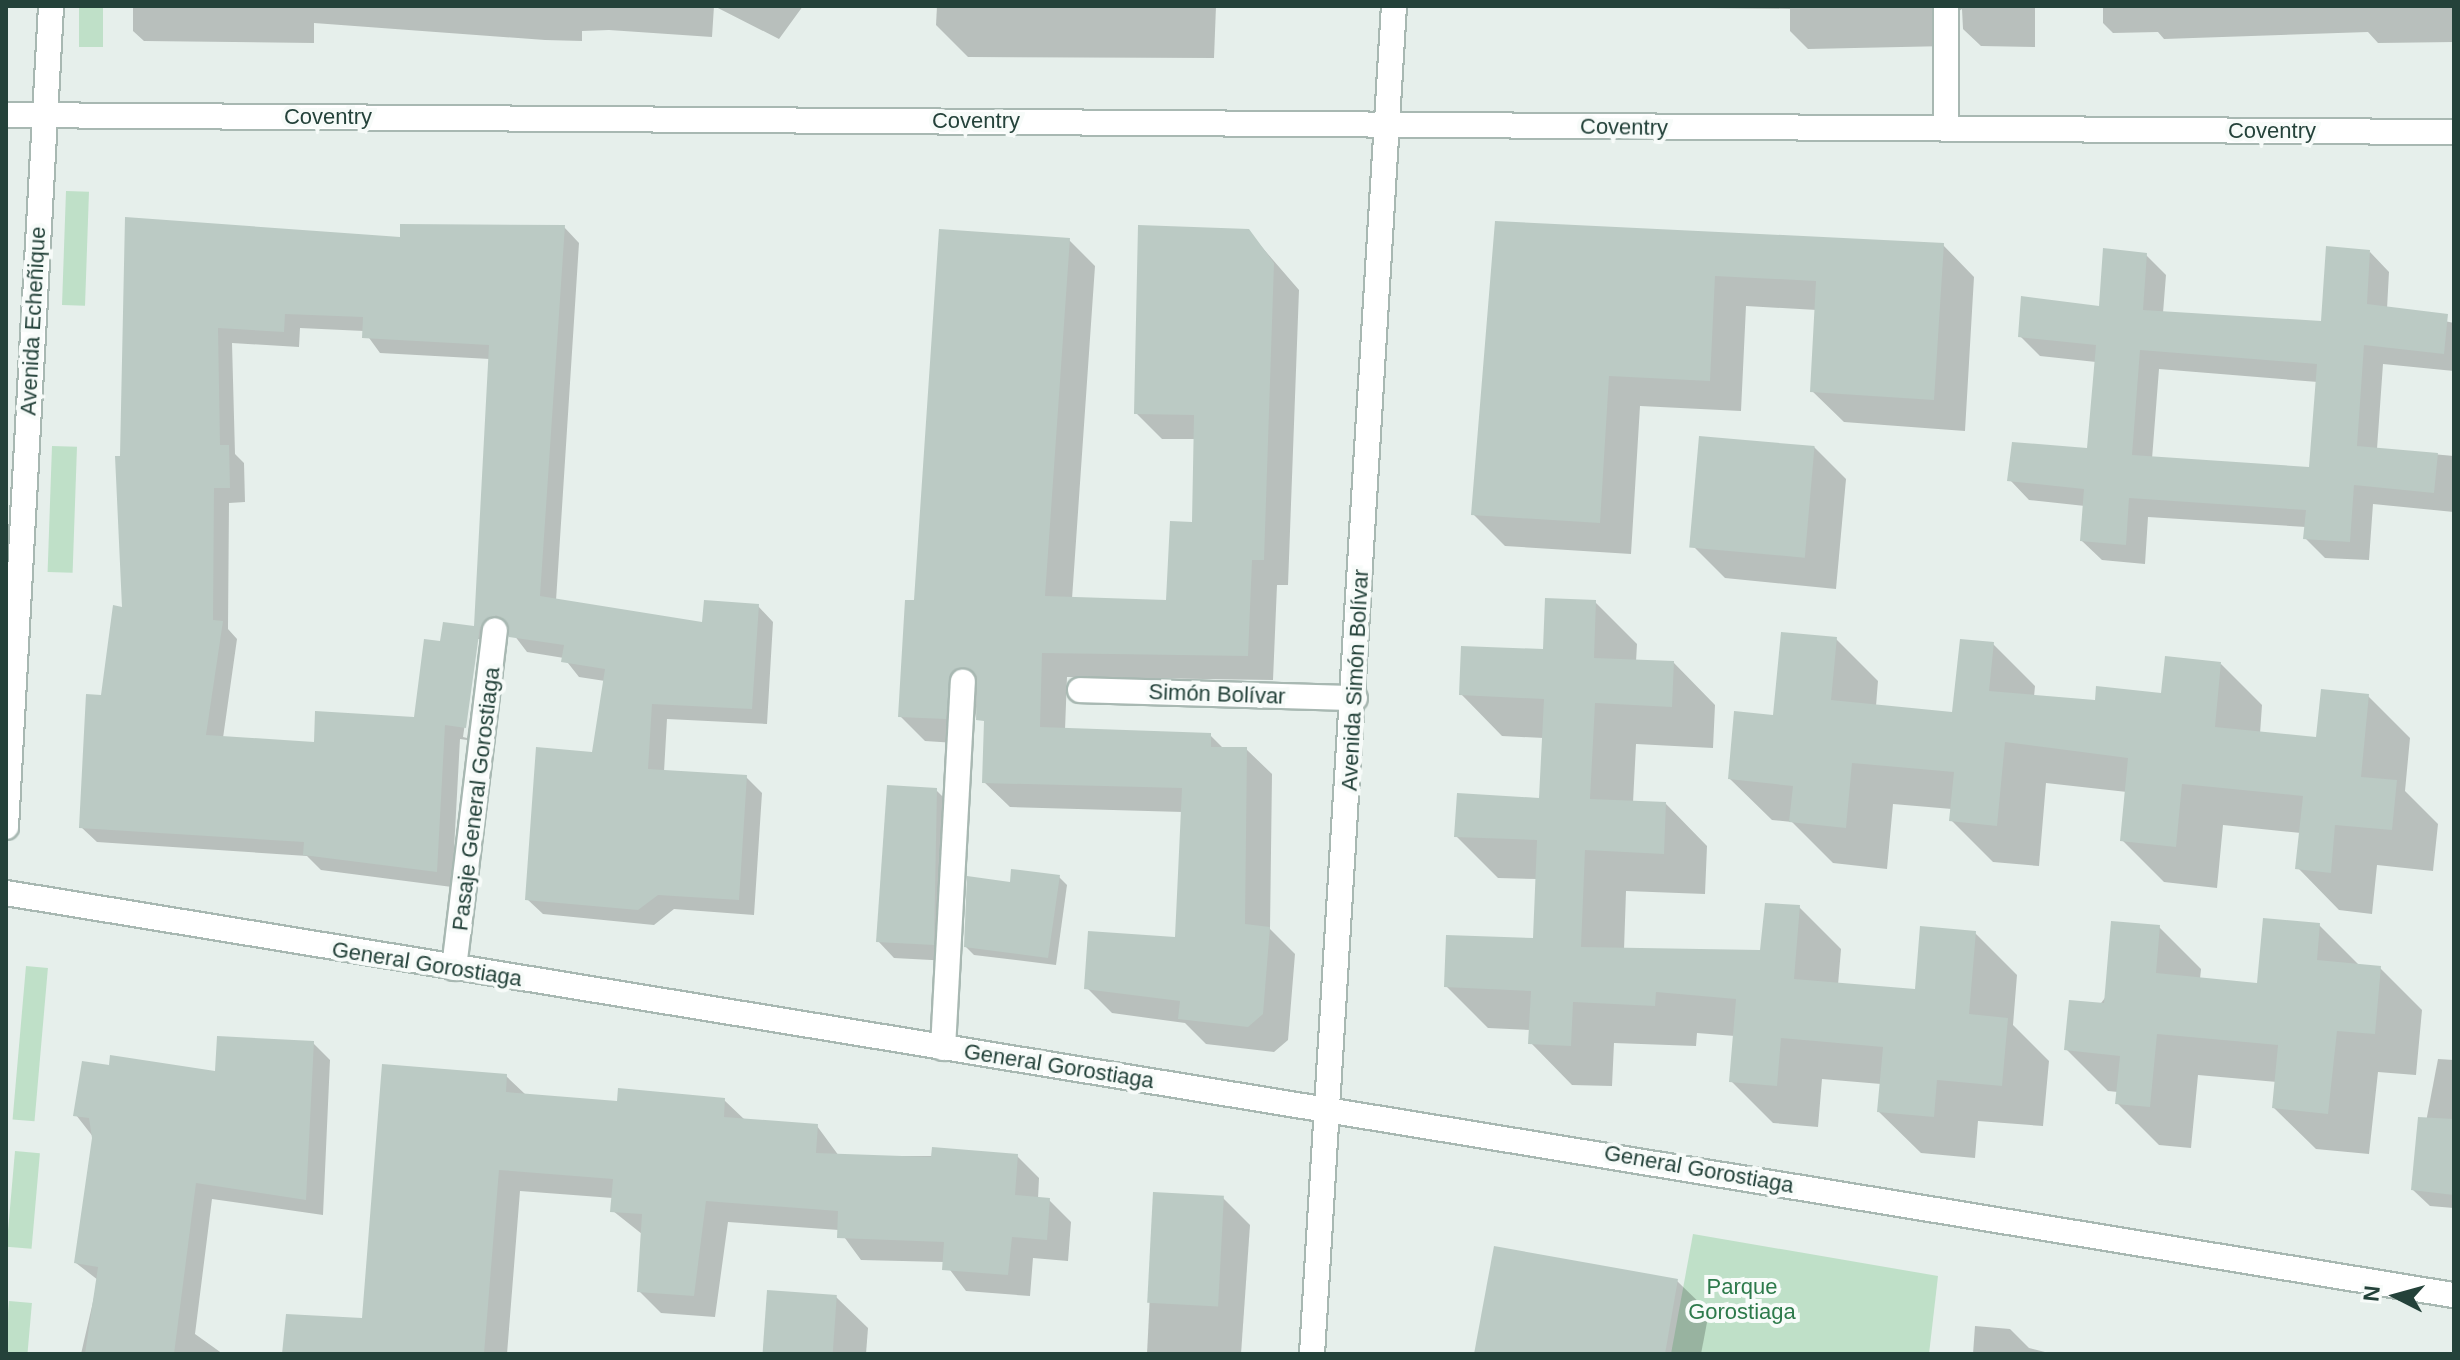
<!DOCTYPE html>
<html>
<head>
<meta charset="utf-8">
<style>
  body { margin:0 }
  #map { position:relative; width:2460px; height:1360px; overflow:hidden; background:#e6efeb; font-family:Arial,sans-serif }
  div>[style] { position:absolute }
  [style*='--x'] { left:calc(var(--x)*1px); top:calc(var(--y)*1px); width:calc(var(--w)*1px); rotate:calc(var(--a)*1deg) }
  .green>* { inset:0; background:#bfe0c8; transform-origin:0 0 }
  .shadow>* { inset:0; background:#0003 }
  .building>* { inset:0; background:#bbcac4; transform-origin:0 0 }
  .roads { filter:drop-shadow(2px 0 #a8b8b2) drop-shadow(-2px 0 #a8b8b2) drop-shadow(0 2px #a8b8b2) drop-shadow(0 -2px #a8b8b2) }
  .street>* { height:24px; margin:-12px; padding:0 12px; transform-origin:12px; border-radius:12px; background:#fff }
  .secondary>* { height:24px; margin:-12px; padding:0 12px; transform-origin:12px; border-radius:12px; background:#fff }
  span { translate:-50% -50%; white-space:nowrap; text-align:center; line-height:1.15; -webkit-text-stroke:8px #f7fbf9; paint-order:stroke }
  .street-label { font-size:22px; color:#24423a }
  .park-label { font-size:22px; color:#2d7a4b }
  .frame { position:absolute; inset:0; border:8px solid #24423a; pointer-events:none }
  .north { position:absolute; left:2356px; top:1256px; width:80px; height:80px; -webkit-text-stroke:6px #f7fbf9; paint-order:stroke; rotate:276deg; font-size:22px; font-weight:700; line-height:32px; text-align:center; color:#24423a }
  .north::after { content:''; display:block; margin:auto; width:28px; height:36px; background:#24423a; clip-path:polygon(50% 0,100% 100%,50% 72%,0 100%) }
</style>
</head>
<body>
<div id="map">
  <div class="green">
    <i style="left:79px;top:6px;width:24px;height:41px"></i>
    <i style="left:66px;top:191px;width:23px;height:114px;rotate:2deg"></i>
    <i style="left:52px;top:446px;width:25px;height:126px;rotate:2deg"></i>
    <i style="left:26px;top:966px;width:22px;height:154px;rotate:5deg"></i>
    <i style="left:15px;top:1151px;width:25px;height:96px;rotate:5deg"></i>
    <i style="clip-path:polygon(1693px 1234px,1938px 1276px,1929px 1354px,1671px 1354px)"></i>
    <i style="left:9px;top:1301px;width:23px;height:53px;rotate:5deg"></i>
  </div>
  <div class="shadow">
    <i style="clip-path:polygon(133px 6px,803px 6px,779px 39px,714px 6px,712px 37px,609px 30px,582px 31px,582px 41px,545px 40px,314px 23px,314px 43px,144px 41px,133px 31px)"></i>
    <i style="clip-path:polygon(937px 6px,1216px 6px,1214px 58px,968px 57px,936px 25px)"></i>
    <i style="clip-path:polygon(1549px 6px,2035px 6px,2035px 47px,1981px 46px,1963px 29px,1962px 9px,1950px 17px,1948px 46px,1808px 49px,1790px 31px,1790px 9px)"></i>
    <i style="clip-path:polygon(2103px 6px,2454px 6px,2454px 42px,2378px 43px,2368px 32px,2164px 39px,2158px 32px,2113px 33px,2103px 23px)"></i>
    <i style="clip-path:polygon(evenodd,127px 219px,401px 239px,564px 227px,579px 243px,556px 601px,704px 625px,758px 606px,773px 622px,767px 724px,667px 719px,664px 772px,746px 777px,762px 793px,754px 915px,674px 909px,654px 925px,543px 914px,527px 899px,594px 754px,605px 681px,579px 677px,564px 658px,527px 652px,511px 631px,495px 643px,481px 742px,460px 739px,452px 887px,321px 870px,307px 856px,97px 842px,81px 827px,124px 609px,127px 219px,300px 328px,364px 331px,380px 353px,490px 359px,476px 628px,442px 643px,416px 719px,315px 744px,223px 738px,237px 639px,228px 629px,229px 503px,245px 502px,244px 463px,235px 454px,232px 343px,299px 347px,300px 328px,127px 219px,477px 639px,481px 639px,467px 738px,463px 737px,477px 639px)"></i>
    <i style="clip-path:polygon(1497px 223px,1943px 245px,1974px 277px,1965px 431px,1844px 422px,1812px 391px,1817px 310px,1746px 306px,1741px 411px,1640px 406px,1631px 554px,1505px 546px,1473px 514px)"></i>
    <i style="clip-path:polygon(1248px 231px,1299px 290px,1288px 585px,1277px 585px,1273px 680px,1067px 677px,1065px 730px,1210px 735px,1224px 749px,1246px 749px,1272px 774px,1270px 929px,1295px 954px,1288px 1040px,1274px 1052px,1206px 1044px,1185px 1023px,1112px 1013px,1087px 988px,1177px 940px,1183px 812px,1010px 807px,984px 782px,986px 728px,978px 700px,971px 744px,925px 741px,900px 716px,915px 602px,1069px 240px,1095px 266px,1072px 599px,1168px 602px,1194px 524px,1195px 439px,1162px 439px,1136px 413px)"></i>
    <i style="clip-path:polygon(evenodd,2370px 252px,2389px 272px,2387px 309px,2454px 323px,2454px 371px,2383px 364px,2377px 449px,2454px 456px,2454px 512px,2373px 504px,2369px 560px,2325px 558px,2305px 538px,2306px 527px,2148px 517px,2145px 564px,2102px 560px,2082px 541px,2085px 506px,2029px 500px,2010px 480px,2089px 450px,2096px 362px,2040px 356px,2020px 336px,2100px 308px,2146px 255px,2166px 275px,2163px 313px,2322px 323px,2370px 252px,2159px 369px,2318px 382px,2311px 469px,2152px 459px,2159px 369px)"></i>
    <i style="clip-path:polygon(1814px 447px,1846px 479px,1836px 589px,1725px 578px,1694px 547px)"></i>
    <i style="clip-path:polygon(1595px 602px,1637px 644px,1636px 662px,1674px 663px,1715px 705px,1713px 748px,1636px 744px,1633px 803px,1666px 804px,1707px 846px,1705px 894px,1626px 891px,1624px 950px,1762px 952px,1799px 907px,1841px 949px,1838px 985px,1917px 991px,1975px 933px,2017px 975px,2013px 1025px,2049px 1061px,2043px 1126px,1978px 1121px,1975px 1158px,1921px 1153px,1879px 1112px,1881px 1084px,1822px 1079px,1818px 1127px,1773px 1123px,1731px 1081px,1735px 1036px,1697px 1033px,1696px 1046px,1614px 1043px,1612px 1086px,1572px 1085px,1531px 1043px,1531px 1030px,1488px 1028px,1446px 986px,1535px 940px,1537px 879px,1498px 878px,1456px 836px,1541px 800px,1544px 738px,1502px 736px,1461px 694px,1544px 651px)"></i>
    <i style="clip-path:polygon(1836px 639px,1878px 681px,1876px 706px,1954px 714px,1993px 644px,2035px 686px,2034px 697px,2097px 703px,2163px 695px,2221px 664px,2262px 705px,2260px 734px,2318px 739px,2368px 696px,2410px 738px,2405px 791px,2438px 824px,2433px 871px,2377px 865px,2372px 914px,2339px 910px,2298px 868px,2301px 833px,2223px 825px,2217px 888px,2164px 882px,2122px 840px,2127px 792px,2046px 783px,2039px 866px,1993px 862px,1951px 820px,1952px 809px,1893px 804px,1887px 869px,1833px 863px,1792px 822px,1772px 820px,1730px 779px)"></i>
    <i style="clip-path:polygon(936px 790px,953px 807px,950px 961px,894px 958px,878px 941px)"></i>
    <i style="clip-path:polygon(1059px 877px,1067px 885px,1056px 965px,974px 955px,966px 947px,1012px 884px)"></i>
    <i style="clip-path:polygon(2319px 925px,2360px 966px,2380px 968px,2422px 1010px,2416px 1075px,2378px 1072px,2369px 1154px,2316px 1149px,2274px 1108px,2277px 1082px,2198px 1075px,2191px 1148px,2159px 1145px,2117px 1103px,2118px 1092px,2108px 1091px,2066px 1049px,2159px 927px,2201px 969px,2200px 979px,2258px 985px)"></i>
    <i style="clip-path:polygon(313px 1043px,330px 1060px,323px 1215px,212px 1199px,195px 1334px,223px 1354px,81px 1354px,98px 1280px,76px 1263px,94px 1138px,76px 1115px,110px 1067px,216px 1074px)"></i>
    <i style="clip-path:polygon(2438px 1059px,2454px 1060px,2454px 1208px,2430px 1206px,2413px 1190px)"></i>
    <i style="clip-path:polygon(506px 1076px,526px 1095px,619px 1103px,724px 1100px,745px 1120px,817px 1126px,839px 1156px,1017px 1156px,1039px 1178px,1038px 1199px,1049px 1200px,1071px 1222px,1068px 1261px,1033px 1258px,1030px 1296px,966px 1291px,944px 1262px,861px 1260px,839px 1230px,728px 1222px,715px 1317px,661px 1313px,639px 1291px,642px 1234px,613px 1211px,613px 1198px,520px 1191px,507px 1354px,285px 1354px,364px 1320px)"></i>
    <i style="clip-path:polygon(1155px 1194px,1223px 1198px,1250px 1225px,1241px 1354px,1147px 1354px)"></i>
    <i style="clip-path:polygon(1677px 1281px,1709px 1312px,1701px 1354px,1476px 1354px)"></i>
    <i style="clip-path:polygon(836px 1297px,868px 1328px,866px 1354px,765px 1354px)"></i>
    <i style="clip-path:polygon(1975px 1326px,2010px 1329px,2029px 1348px,2053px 1354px,1973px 1354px)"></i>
  </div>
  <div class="building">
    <i style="clip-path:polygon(evenodd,125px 217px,400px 237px,400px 224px,565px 225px,540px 596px,702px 622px,704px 600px,759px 604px,752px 709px,652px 704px,648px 769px,747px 775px,739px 900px,658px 895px,638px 910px,525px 900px,536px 747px,592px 752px,605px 669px,561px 662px,564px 645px,509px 637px,508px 623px,496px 615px,480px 627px,466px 728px,445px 725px,437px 872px,303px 855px,304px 842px,79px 828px,86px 694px,101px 695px,113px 605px,122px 607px,115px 456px,120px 456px,125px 217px,285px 314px,363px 317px,362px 338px,489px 345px,474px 626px,443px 622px,440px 641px,424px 639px,414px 717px,315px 711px,314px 742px,206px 735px,223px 621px,213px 620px,214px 488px,230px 488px,229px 445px,220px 445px,218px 328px,284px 332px,285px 314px)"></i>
    <i style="clip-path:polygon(1495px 221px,1944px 243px,1934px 400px,1810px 392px,1816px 281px,1715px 276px,1710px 381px,1609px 376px,1600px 523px,1471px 515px)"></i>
    <i style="clip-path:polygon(1138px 225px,1249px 229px,1274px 263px,1264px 560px,1252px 560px,1248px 656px,1042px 653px,1040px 727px,1211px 733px,1211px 747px,1247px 747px,1245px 924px,1270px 927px,1263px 1014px,1248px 1027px,1178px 1019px,1180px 1001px,1084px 989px,1088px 931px,1175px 937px,1182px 788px,982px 783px,984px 721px,976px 720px,977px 676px,965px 667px,950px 674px,946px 719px,898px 717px,905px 600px,914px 600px,939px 229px,1070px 238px,1045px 596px,1166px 600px,1170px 521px,1192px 522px,1194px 415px,1134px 414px)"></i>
    <i style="clip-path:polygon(evenodd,2326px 246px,2370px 250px,2367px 304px,2448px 314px,2444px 354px,2364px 345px,2357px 446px,2438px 453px,2434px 493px,2354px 485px,2350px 542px,2303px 539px,2306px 510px,2129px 498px,2126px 545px,2080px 541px,2084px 489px,2007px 481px,2012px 442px,2087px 448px,2096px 345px,2018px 337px,2021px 296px,2099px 306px,2103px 248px,2147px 253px,2143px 310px,2321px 321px,2326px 246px,2140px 350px,2317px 364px,2309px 467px,2132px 455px,2140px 350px)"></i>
    <i style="left:1699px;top:436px;width:116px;height:112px;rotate:5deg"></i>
    <i style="clip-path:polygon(1545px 598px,1596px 600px,1594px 658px,1674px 661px,1672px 707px,1595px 703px,1590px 799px,1666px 802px,1664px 854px,1585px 850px,1581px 947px,1760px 950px,1765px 903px,1800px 905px,1794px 979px,1915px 989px,1920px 926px,1976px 931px,1969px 1014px,2008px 1018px,2002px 1086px,1937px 1080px,1934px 1117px,1877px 1112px,1883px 1047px,1781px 1038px,1777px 1086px,1729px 1082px,1736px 999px,1656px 992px,1655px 1006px,1573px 1002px,1571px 1046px,1528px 1044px,1531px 991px,1444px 987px,1446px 935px,1533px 938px,1537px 840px,1454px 837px,1457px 793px,1539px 798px,1544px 699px,1459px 695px,1461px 646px,1543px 649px)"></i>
    <i style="clip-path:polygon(1781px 632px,1837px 637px,1831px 700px,1952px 712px,1960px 639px,1994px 642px,1989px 691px,2095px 700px,2096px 686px,2161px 693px,2165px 656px,2221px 662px,2215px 727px,2316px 737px,2321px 689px,2369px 694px,2361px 777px,2397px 780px,2392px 830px,2335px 825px,2331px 873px,2295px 869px,2303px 796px,2182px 784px,2176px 847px,2120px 841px,2128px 758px,2005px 742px,1997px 826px,1949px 821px,1954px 772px,1852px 763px,1846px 828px,1789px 822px,1793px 786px,1728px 779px,1734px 711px,1773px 715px)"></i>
    <i style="clip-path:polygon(887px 785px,937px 788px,934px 945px,876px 942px)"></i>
    <i style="clip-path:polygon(1011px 869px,1060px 875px,1048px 958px,964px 947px,967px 876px,1010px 882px)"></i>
    <i style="clip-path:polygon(2263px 918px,2320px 923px,2317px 960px,2381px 966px,2375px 1034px,2337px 1031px,2328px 1114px,2272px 1108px,2278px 1045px,2157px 1034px,2150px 1107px,2115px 1104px,2120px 1056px,2064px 1050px,2069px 1000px,2104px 1003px,2111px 921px,2160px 925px,2156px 973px,2257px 983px)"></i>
    <i style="clip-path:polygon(217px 1036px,314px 1041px,306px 1200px,196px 1183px,174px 1354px,85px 1354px,98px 1267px,74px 1263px,92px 1138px,89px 1118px,73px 1116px,82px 1061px,109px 1065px,110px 1055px,215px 1071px)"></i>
    <i style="clip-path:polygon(382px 1064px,507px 1074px,506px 1092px,617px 1101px,618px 1088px,725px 1098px,724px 1117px,818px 1124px,816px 1153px,931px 1157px,932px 1147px,1018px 1154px,1015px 1195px,1050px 1198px,1047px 1240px,1012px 1237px,1008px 1275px,942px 1270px,944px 1242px,837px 1238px,838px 1211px,706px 1201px,694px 1296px,637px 1292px,642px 1214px,610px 1212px,613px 1179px,499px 1170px,484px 1354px,282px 1354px,286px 1314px,362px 1318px)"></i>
    <i style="clip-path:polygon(2418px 1117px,2454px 1119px,2454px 1195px,2411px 1190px)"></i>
    <i style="left:1153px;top:1192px;width:71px;height:111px;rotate:3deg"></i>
    <i style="clip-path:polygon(1494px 1246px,1678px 1279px,1665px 1354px,1474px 1354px)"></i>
    <i style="left:767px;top:1290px;width:70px;height:64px;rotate:4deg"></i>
  </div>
  <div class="roads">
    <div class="street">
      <i style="--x:1946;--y:6;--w:123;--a:90"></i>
      <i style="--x:1080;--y:690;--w:275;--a:1.7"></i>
      <i style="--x:6;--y:893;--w:2481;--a:9.33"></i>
      <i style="--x:454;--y:968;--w:340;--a:-83.1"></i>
      <i style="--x:943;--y:1048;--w:367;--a:-86.9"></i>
    </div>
    <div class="secondary">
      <i style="--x:6;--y:115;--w:2448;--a:0.4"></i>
      <i style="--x:6;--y:827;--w:822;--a:-86.86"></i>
      <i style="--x:1312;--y:1354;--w:1350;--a:-86.52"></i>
    </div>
  </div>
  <div class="street-label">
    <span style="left:328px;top:117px">Coventry</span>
    <span style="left:976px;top:121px">Coventry</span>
    <span style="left:1624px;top:127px;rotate:1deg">Coventry</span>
    <span style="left:2272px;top:131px">Coventry</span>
    <span style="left:33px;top:321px;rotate:-87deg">Avenida Echeñique</span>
    <span style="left:1355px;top:680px;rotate:-87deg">Avenida Simón Bolívar</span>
    <span style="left:1217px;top:694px;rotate:2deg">Simón Bolívar</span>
    <span style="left:476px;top:799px;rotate:-83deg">Pasaje General Gorostiaga</span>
    <span style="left:427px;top:964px;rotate:9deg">General Gorostiaga</span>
    <span style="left:1059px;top:1066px;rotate:9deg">General Gorostiaga</span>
    <span style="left:1699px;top:1169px;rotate:10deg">General Gorostiaga</span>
  </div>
  <div class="park-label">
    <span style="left:1742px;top:1299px">Parque<br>Gorostiaga</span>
  </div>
  <div class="frame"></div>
  <div class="north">N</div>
</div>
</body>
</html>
